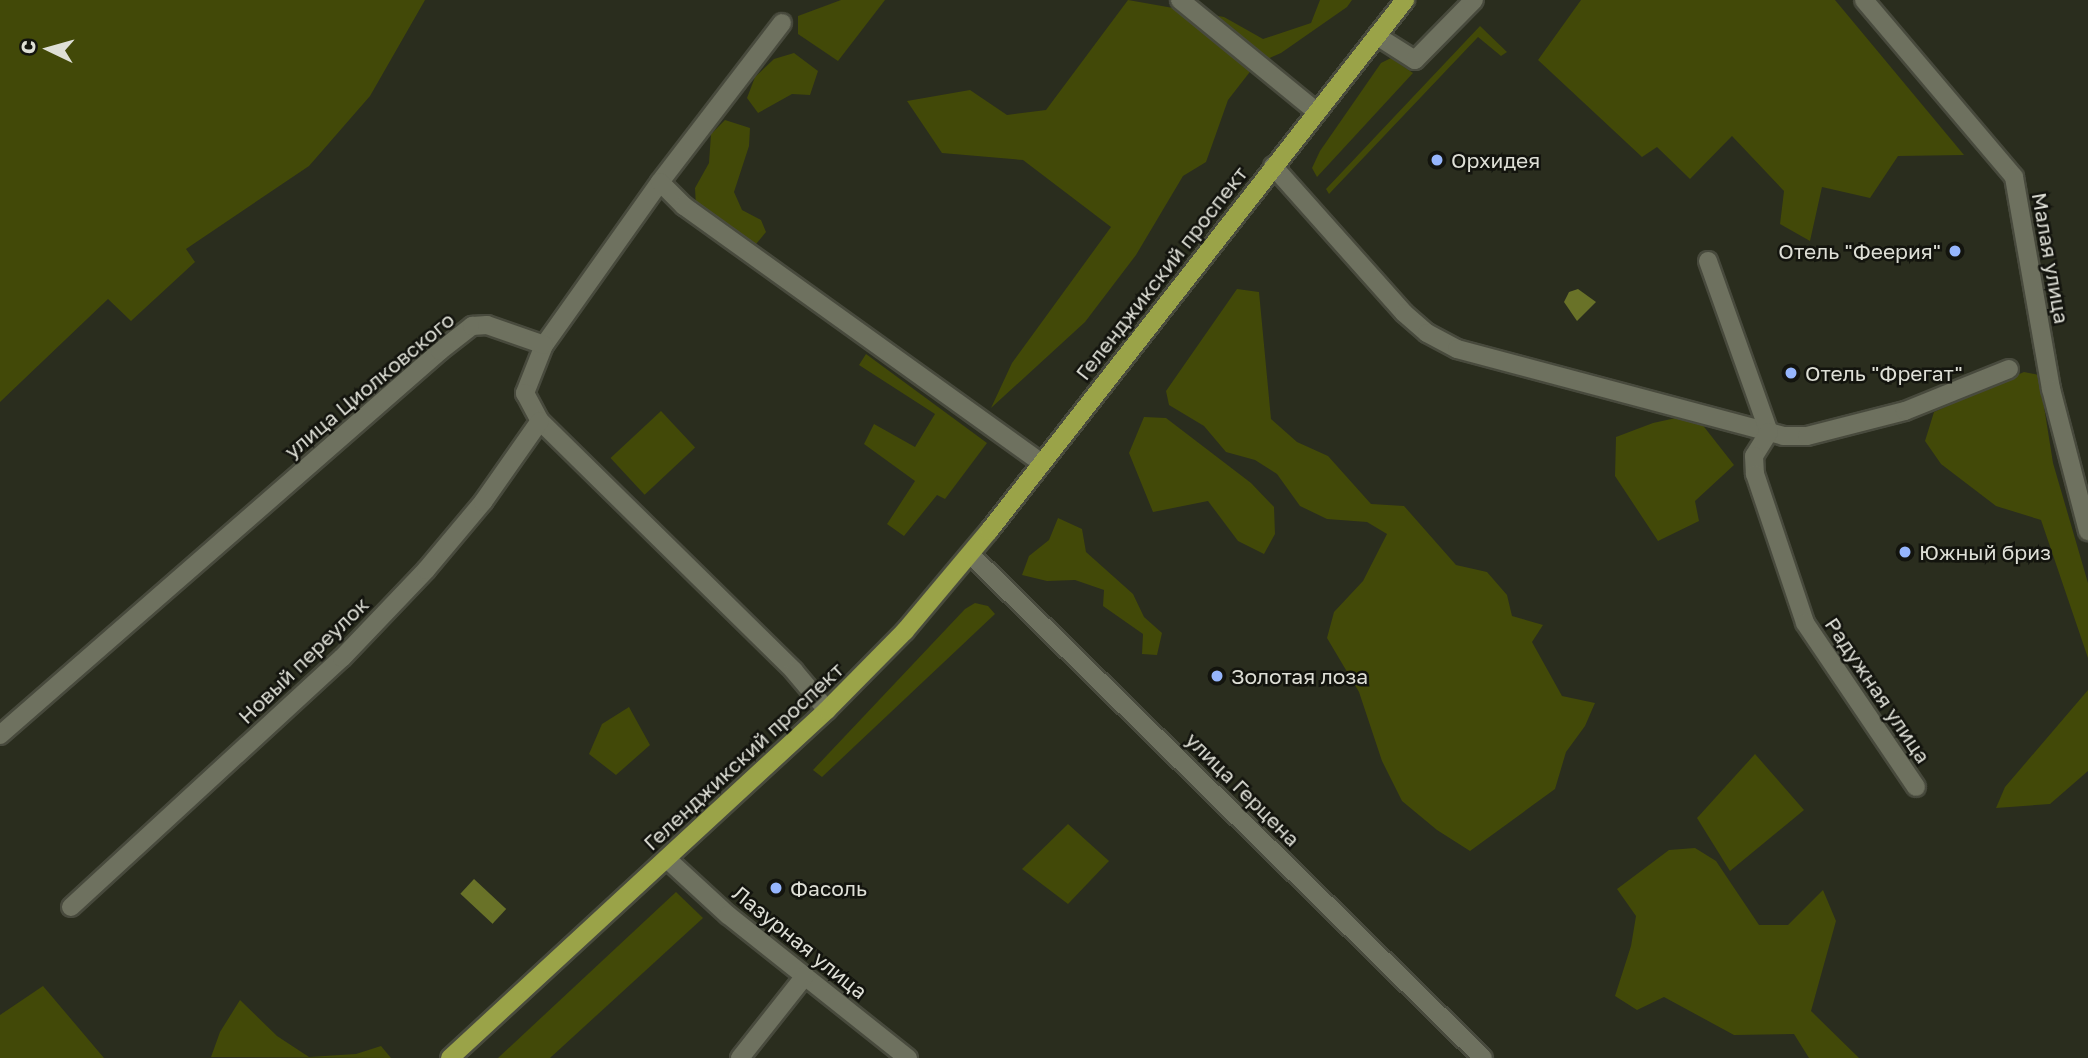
<!DOCTYPE html>
<html>
<head>
<meta charset="utf-8">
<style>
  body { margin:0 }
  #map { position:relative; width:2088px; height:1058px; overflow:hidden; background:#2a2d1e; font-family:"Golos Text",sans-serif }
  div>[style] { position:absolute }
  [style*='--x'] { left:calc(var(--x)*1px); top:calc(var(--y)*1px); width:calc(var(--w)*1px); rotate:calc(var(--a)*1deg) }
  .green>* { inset:0; background:#424908; transform-origin:0 0 }
  .water>* { inset:0; background:#697228; transform-origin:0 0 }
  .roads { filter:drop-shadow(2px 0 #484a3d) drop-shadow(-2px 0 #484a3d) drop-shadow(0 2px #484a3d) drop-shadow(0 -2px #484a3d) }
  .minor>* { height:18px; margin:-9px; padding:0 9px; transform-origin:9px; border-radius:9px; background:#6e715f }
  .primary>* { height:18px; margin:-9px; padding:0 9px; transform-origin:9px; border-radius:9px; background:#9aa348 }
  .dots>* { width:19px; height:19px; translate:-50% -50%; box-sizing:border-box; border:4px solid #13140e; border-radius:50% }
  span { translate:-50% -50%; white-space:nowrap; text-align:center; line-height:1.15; -webkit-text-stroke:5px #13140e; paint-order:stroke }
  .poi-label { font-size:21px; color:#dedfd6 }
  .left { translate:0 -50%; text-align:left }
  .right { translate:-100% -50%; text-align:right }
  .street-label { font-size:21px; color:#dedfd6 }
  .north { position:absolute; left:14px; top:14px; width:70px; height:70px; -webkit-text-stroke:5px #13140e; paint-order:stroke; rotate:275deg; font-size:19px; font-weight:700; line-height:28px; text-align:center; color:#dedfd6 }
  .north::after { content:''; display:block; margin:auto; width:24px; height:32px; background:#dedfd6; clip-path:polygon(50% 0,100% 100%,50% 72%,0 100%) }
</style>
</head>
<body>
<div id="map">
  <div class="green">
    <i style="clip-path:polygon(0 0,425px 0,370px 96px,309px 166px,186px 249px,195px 262px,131px 321px,108px 299px,0 402px)"></i>
    <i style="clip-path:polygon(841px 0,885px 0,838px 61px,798px 34px,798px 16px)"></i>
    <i style="clip-path:polygon(1128px 0,1224px 17px,1263px 39px,1311px 23px,1320px 0,1352px 0,1347px 7px,1281px 53px,1256px 64px,1228px 100px,1206px 162px,1183px 176px,1136px 255px,1085px 322px,991px 408px,1012px 363px,1111px 227px,1023px 160px,942px 153px,907px 101px,970px 90px,1007px 115px,1046px 110px)"></i>
    <i style="clip-path:polygon(1581px 0,1835px 0,1964px 155px,1898px 156px,1870px 198px,1822px 187px,1810px 241px,1780px 224px,1784px 191px,1732px 136px,1690px 179px,1657px 147px,1642px 157px,1538px 60px)"></i>
    <i style="clip-path:polygon(1480px 26px,1507px 52px,1501px 56px,1478px 37px,1329px 194px,1326px 189px)"></i>
    <i style="clip-path:polygon(794px 53px,818px 71px,810px 95px,792px 94px,758px 113px,747px 98px,755px 77px,774px 59px)"></i>
    <i style="clip-path:polygon(1391px 58px,1413px 73px,1317px 177px,1312px 168px,1320px 151px,1381px 63px)"></i>
    <i style="clip-path:polygon(725px 120px,750px 128px,749px 146px,734px 192px,742px 210px,761px 220px,766px 232px,756px 244px,735px 236px,720px 220px,696px 207px,695px 188px,709px 163px,711px 134px)"></i>
    <i style="clip-path:polygon(1237px 289px,1259px 292px,1271px 419px,1297px 442px,1328px 456px,1371px 504px,1404px 506px,1456px 565px,1487px 572px,1507px 595px,1512px 616px,1543px 625px,1532px 642px,1562px 696px,1595px 703px,1585px 726px,1566px 752px,1555px 789px,1470px 851px,1437px 830px,1402px 801px,1382px 761px,1359px 692px,1327px 638px,1334px 612px,1363px 581px,1387px 534px,1367px 522px,1327px 519px,1300px 506px,1277px 474px,1255px 460px,1226px 452px,1204px 426px,1169px 405px,1166px 391px)"></i>
    <i style="clip-path:polygon(866px 354px,987px 443px,945px 499px,937px 495px,904px 536px,887px 524px,915px 481px,864px 444px,874px 424px,915px 447px,935px 414px,859px 365px)"></i>
    <i style="clip-path:polygon(2024px 372px,2039px 375px,2053px 463px,2088px 583px,2088px 658px,2041px 520px,1996px 506px,1941px 464px,1925px 441px,1934px 412px)"></i>
    <i style="left:661px;top:411px;width:50px;height:69px;rotate:47deg"></i>
    <i style="clip-path:polygon(1694px 414px,1734px 465px,1695px 501px,1699px 521px,1658px 541px,1615px 476px,1616px 437px,1653px 423px)"></i>
    <i style="clip-path:polygon(1144px 417px,1166px 418px,1251px 483px,1274px 507px,1275px 534px,1264px 554px,1238px 541px,1208px 501px,1153px 512px,1129px 453px)"></i>
    <i style="clip-path:polygon(1058px 518px,1082px 529px,1086px 552px,1133px 594px,1144px 617px,1162px 633px,1157px 655px,1142px 654px,1143px 634px,1103px 606px,1104px 590px,1075px 580px,1047px 581px,1022px 575px,1029px 556px,1049px 540px)"></i>
    <i style="clip-path:polygon(975px 603px,988px 606px,995px 614px,822px 777px,813px 770px,965px 609px)"></i>
    <i style="clip-path:polygon(2088px 690px,2088px 771px,2050px 804px,1996px 808px,2005px 787px)"></i>
    <i style="clip-path:polygon(629px 707px,650px 745px,616px 775px,589px 754px,602px 724px)"></i>
    <i style="clip-path:polygon(1755px 754px,1804px 810px,1730px 871px,1697px 818px)"></i>
    <i style="clip-path:polygon(1068px 824px,1109px 861px,1068px 904px,1022px 869px)"></i>
    <i style="clip-path:polygon(1695px 848px,1716px 861px,1759px 925px,1788px 925px,1823px 890px,1836px 921px,1811px 1011px,1859px 1058px,1809px 1058px,1794px 1034px,1734px 1035px,1664px 997px,1637px 1010px,1615px 996px,1631px 946px,1636px 916px,1617px 889px,1669px 850px)"></i>
    <i style="clip-path:polygon(676px 892px,703px 918px,550px 1058px,498px 1058px)"></i>
    <i style="clip-path:polygon(43px 986px,104px 1058px,0 1058px,0 1015px)"></i>
    <i style="clip-path:polygon(240px 1000px,277px 1036px,309px 1057px,356px 1054px,381px 1046px,391px 1058px,211px 1057px,220px 1032px)"></i>
  </div>
  <div class="water">
    <i style="clip-path:polygon(1578px 289px,1596px 302px,1577px 321px,1564px 302px,1569px 292px)"></i>
    <i style="left:474px;top:879px;width:44px;height:20px;rotate:43deg"></i>
  </div>
  <div class="roads">
    <div class="minor">
      <i style="--x:1180;--y:0;--w:177;--a:39.3"></i>
      <i style="--x:1864;--y:0;--w:232;--a:49.7"></i>
      <i style="--x:2014;--y:177;--w:215;--a:80.1"></i>
      <i style="--x:2051;--y:389;--w:147;--a:75.4"></i>
      <i style="--x:782;--y:23;--w:200;--a:127.5"></i>
      <i style="--x:660;--y:182;--w:200;--a:125.4"></i>
      <i style="--x:544;--y:345;--w:52;--a:111.6"></i>
      <i style="--x:525;--y:393;--w:32;--a:62"></i>
      <i style="--x:540;--y:421;--w:356;--a:44.5"></i>
      <i style="--x:794;--y:671;--w:51;--a:49.8"></i>
      <i style="--x:1377;--y:36;--w:45;--a:32.3"></i>
      <i style="--x:1415;--y:60;--w:84;--a:-45.5"></i>
      <i style="--x:1273;--y:166;--w:197;--a:48.3"></i>
      <i style="--x:1404;--y:313;--w:30;--a:41"></i>
      <i style="--x:1427;--y:333;--w:34;--a:28"></i>
      <i style="--x:1457;--y:349;--w:337;--a:14.9"></i>
      <i style="--x:1783;--y:436;--w:24;--a:0"></i>
      <i style="--x:1807;--y:436;--w:101;--a:-14.3"></i>
      <i style="--x:1905;--y:411;--w:112;--a:-22"></i>
      <i style="--x:660;--y:182;--w:34;--a:45"></i>
      <i style="--x:684;--y:206;--w:440;--a:35.7"></i>
      <i style="--x:1708;--y:261;--w:182;--a:70.4"></i>
      <i style="--x:1769;--y:432;--w:28;--a:122"></i>
      <i style="--x:1754;--y:456;--w:18;--a:87"></i>
      <i style="--x:1755;--y:474;--w:157;--a:71.4"></i>
      <i style="--x:1805;--y:623;--w:198;--a:55.9"></i>
      <i style="--x:970;--y:554;--w:719;--a:44.49"></i>
      <i style="--x:0;--y:735;--w:584;--a:-41.11"></i>
      <i style="--x:440;--y:351;--w:41;--a:-38"></i>
      <i style="--x:472;--y:326;--w:15;--a:-4"></i>
      <i style="--x:487;--y:325;--w:60;--a:19.3"></i>
      <i style="--x:667;--y:859;--w:83;--a:42.6"></i>
      <i style="--x:728;--y:915;--w:230;--a:38.5"></i>
      <i style="--x:71;--y:907;--w:368;--a:-42.6"></i>
      <i style="--x:342;--y:658;--w:122;--a:-46.3"></i>
      <i style="--x:426;--y:570;--w:89;--a:-50"></i>
      <i style="--x:483;--y:502;--w:99;--a:-54.9"></i>
      <i style="--x:740;--y:1058;--w:105;--a:-51.6"></i>
    </div>
    <div class="primary">
      <i style="--x:450;--y:1058;--w:513;--a:-42.71"></i>
      <i style="--x:827;--y:710;--w:111;--a:-45.4"></i>
      <i style="--x:905;--y:631;--w:131;--a:-50"></i>
      <i style="--x:989;--y:531;--w:675;--a:-51.92"></i>
    </div>
  </div>
  <div class="dots">
    <i style="left:1437px;top:160px;background:#96b6fd"></i>
    <i style="left:1955px;top:251px;background:#96b6fd"></i>
    <i style="left:1791px;top:373px;background:#96b6fd"></i>
    <i style="left:1905px;top:552px;background:#96b6fd"></i>
    <i style="left:1217px;top:676px;background:#96b6fd"></i>
    <i style="left:776px;top:888px;background:#96b6fd"></i>
  </div>
  <div class="poi-label">
    <span class="left" style="left:1451px;top:160px">Орхидея</span>
    <span class="right" style="left:1941px;top:251px">Отель "Феерия"</span>
    <span class="left" style="left:1805px;top:373px">Отель "Фрегат"</span>
    <span class="left" style="left:1919px;top:552px">Южный бриз</span>
    <span class="left" style="left:1231px;top:676px">Золотая лоза</span>
    <span class="left" style="left:790px;top:888px">Фасоль</span>
  </div>
  <div class="street-label">
    <span style="left:2051px;top:258px;rotate:80deg">Малая улица</span>
    <span style="left:1161px;top:273px;rotate:-52deg">Геленджикский проспект</span>
    <span style="left:369px;top:385px;rotate:-40deg">улица Циолковского</span>
    <span style="left:303px;top:660px;rotate:-44deg">Новый переулок</span>
    <span style="left:1878px;top:690px;rotate:56deg">Радужная улица</span>
    <span style="left:743px;top:756px;rotate:-43deg">Геленджикский проспект</span>
    <span style="left:1243px;top:789px;rotate:45deg">улица Герцена</span>
    <span style="left:800px;top:942px;rotate:39deg">Лазурная улица</span>
  </div>
  <div class="north">С</div>
</div>
</body>
</html>
